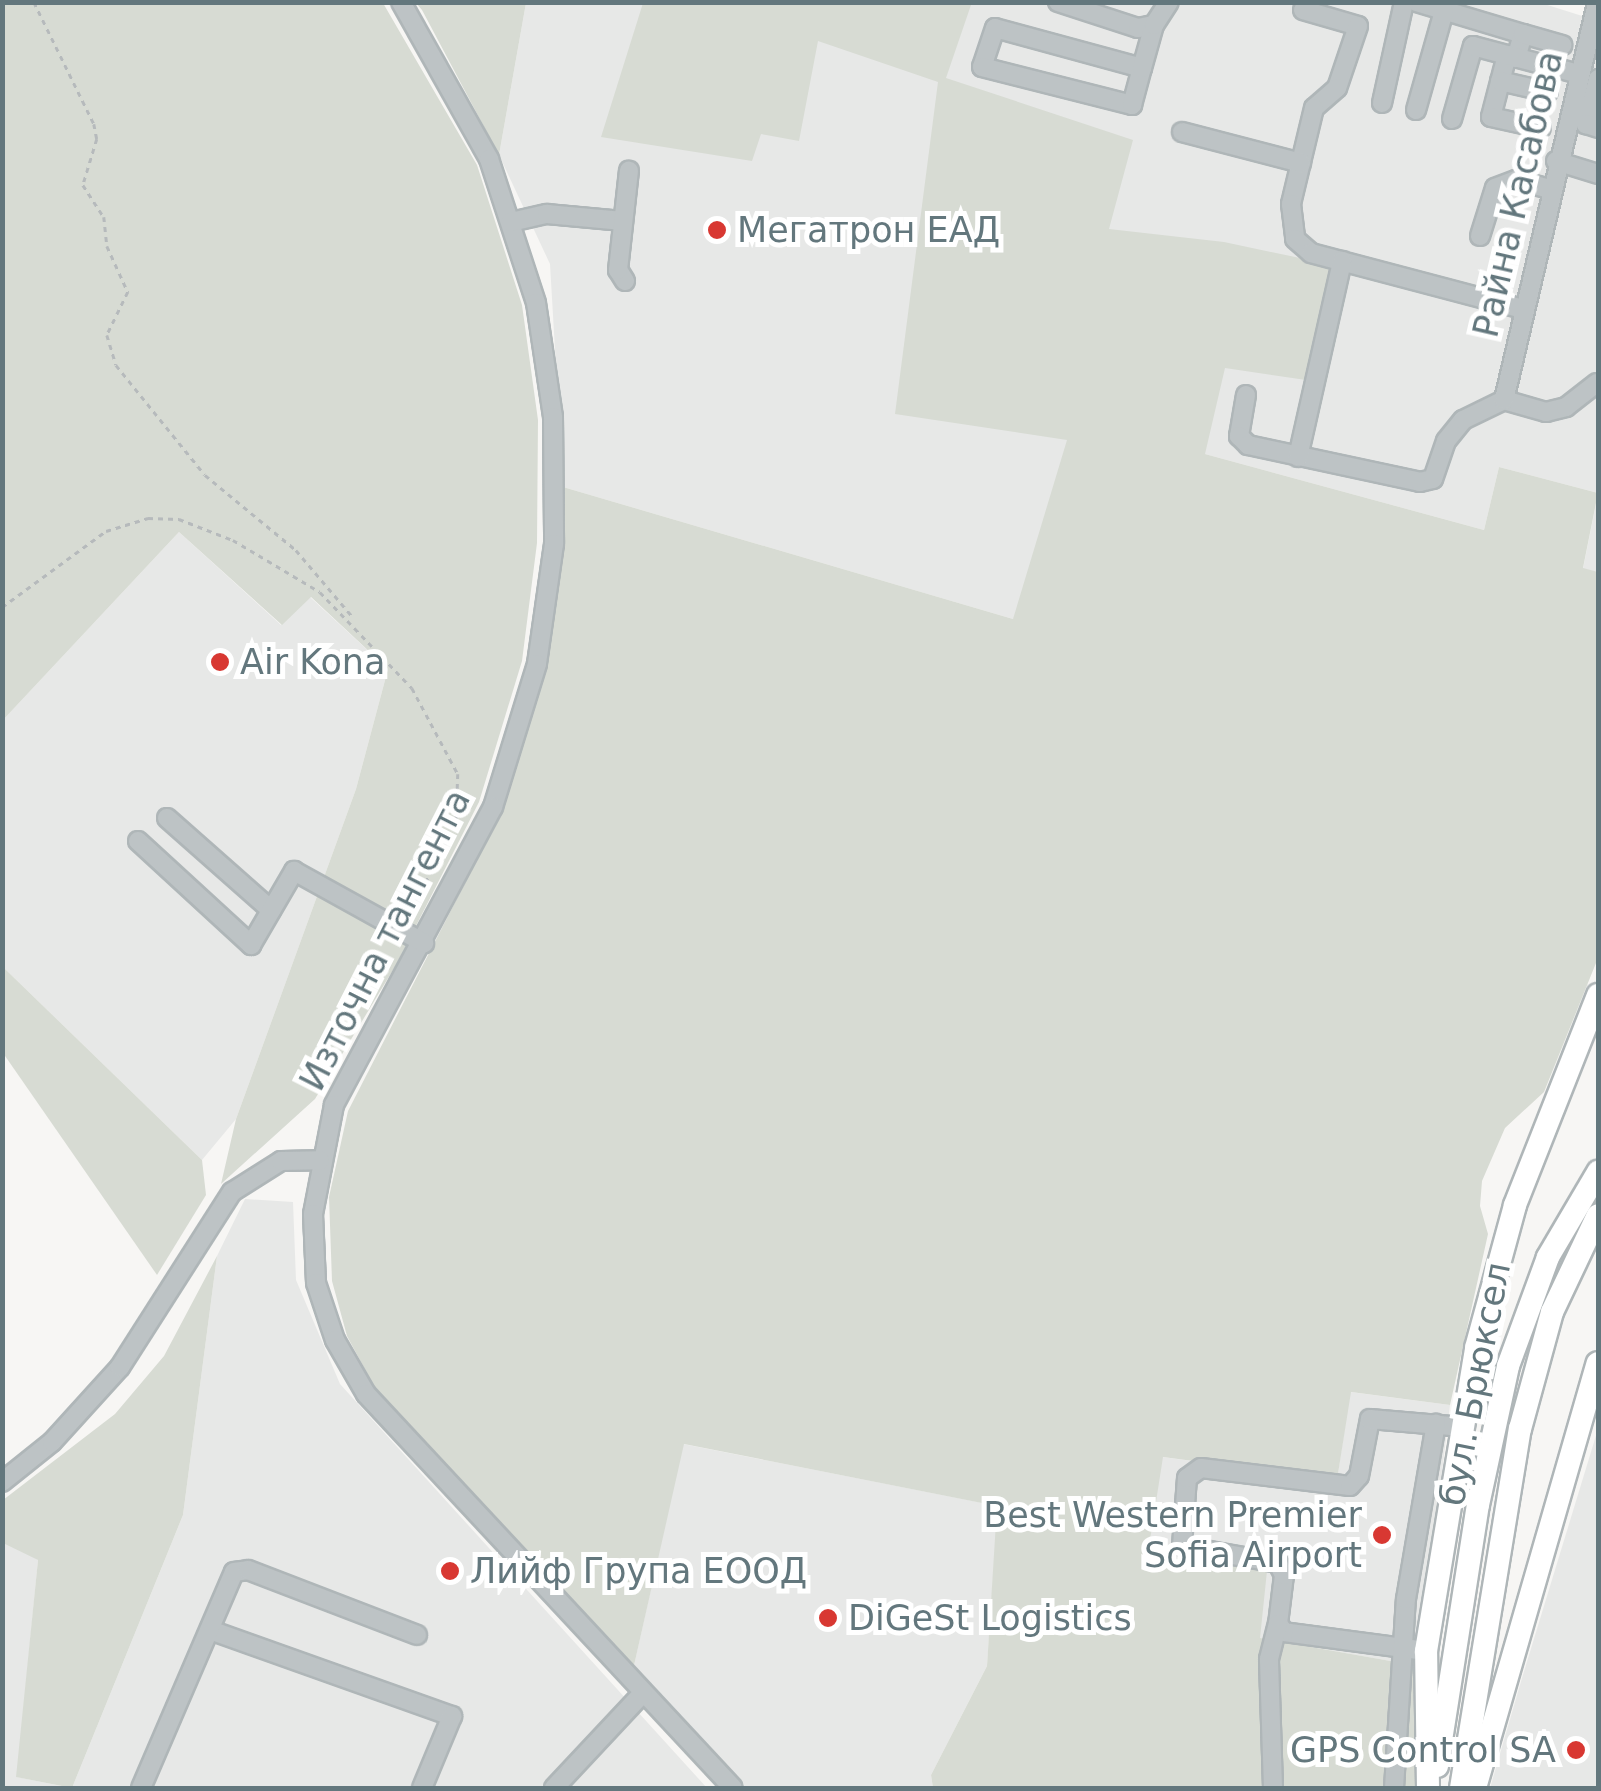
<!DOCTYPE html>
<html>
<head>
<meta charset="utf-8">
<style>
  body { margin:0 }
  #map { position:relative; width:1601px; height:1791px; overflow:hidden; background:#f7f6f4; font-family:"DejaVu Sans",sans-serif }
  div>[style] { position:absolute }
  [style*='--x'] { left:calc(var(--x)*1px); top:calc(var(--y)*1px); width:calc(var(--w)*1px); rotate:calc(var(--a)*1deg) }
  .built>* { inset:0; background:#e7e8e7 }
  .green>* { inset:0; background:#d7dbd3 }
  .path>* { height:2.5px; margin-top:-1.25px; transform-origin:0; background:repeating-linear-gradient(90deg,#b6babc 0 5px,transparent 0 10px) }
  .roads { filter:drop-shadow(2px 0 #afb6b8) drop-shadow(-2px 0 #afb6b8) drop-shadow(0 2px #afb6b8) drop-shadow(0 -2px #afb6b8) }
  .minor>* { height:18px; margin:-9px; padding:0 9px; transform-origin:9px; border-radius:9px; background:#bdc3c5 }
  .major>* { height:22px; margin:-11px; padding:0 11px; transform-origin:11px; border-radius:11px; background:#fff }
  .dots>* { width:28px; height:28px; translate:-50% -50%; box-sizing:border-box; border:5px solid #fff; border-radius:50% }
  span { translate:-50% -50%; white-space:nowrap; text-align:center; line-height:1.15; -webkit-text-stroke:10px #fff; paint-order:stroke }
  .street-label { font-size:35px; color:#63777d }
  .poi-label { font-size:35px; color:#63777d }
  .left { translate:0 -50%; text-align:left }
  .right { translate:-100% -50%; text-align:right }
  .frame { position:absolute; inset:0; border:5px solid #63777d; pointer-events:none }
</style>
</head>
<body>
<div id="map">
  <div class="built">
    <i style="clip-path:polygon(1538px 2px,1598px 21px,1598px 493px,1499px 467px,1484px 530px,1205px 454px,1013px 619px,563px 487px,550px 264px,499px 155px,526px 3px)"></i>
    <i style="clip-path:polygon(1598px 494px,1598px 572px,1583px 569px)"></i>
    <i style="clip-path:polygon(179px 532px,281px 625px,310px 597px,388px 669px,356px 789px,236px 1119px,202px 1160px,3px 967px,2px 721px)"></i>
    <i style="clip-path:polygon(245px 1199px,293px 1202px,296px 1280px,340px 1384px,707px 1788px,72px 1788px,183px 1515px,217px 1256px)"></i>
    <i style="clip-path:polygon(1350px 1392px,1450px 1405px,1419px 1666px,1259px 1638px,1148px 1554px,1162px 1457px,1337px 1480px)"></i>
    <i style="clip-path:polygon(1598px 1429px,1598px 1788px,1490px 1788px,1522px 1678px)"></i>
    <i style="clip-path:polygon(683px 1444px,998px 1506px,987px 1666px,931px 1775px,933px 1788px,746px 1788px,633px 1670px)"></i>
    <i style="clip-path:polygon(5px 1539px,38px 1560px,17px 1777px,71px 1788px,3px 1788px)"></i>
  </div>
  <div class="green">
    <i style="clip-path:polygon(972px 2px,946px 78px,1133px 140px,1109px 229px,1224px 242px,1333px 265px,1306px 380px,1225px 368px,1205px 454px,1484px 530px,1499px 467px,1598px 493px,1583px 568px,1598px 572px,1598px 958px,1544px 1092px,1505px 1128px,1482px 1181px,1480px 1206px,1488px 1234px,1450px 1405px,1351px 1392px,1337px 1480px,1163px 1457px,1148px 1553px,1267px 1571px,1260px 1638px,1419px 1666px,1416px 1788px,933px 1788px,931px 1775px,987px 1666px,997px 1506px,684px 1444px,633px 1670px,375px 1388px,347px 1336px,332px 1281px,329px 1197px,348px 1111px,502px 811px,546px 666px,563px 487px,1013px 619px,1067px 440px,895px 414px,938px 82px,818px 41px,799px 141px,761px 134px,752px 161px,601px 137px,643px 3px)"></i>
    <i style="clip-path:polygon(3px 3px,383px 3px,477px 165px,522px 305px,538px 420px,537px 543px,522px 661px,479px 802px,396px 965px,315px 1099px,221px 1184px,236px 1119px,356px 789px,388px 669px,311px 597px,282px 625px,179px 532px,3px 720px)"></i>
    <i style="clip-path:polygon(416px 3px,526px 3px,499px 155px,422px 10px)"></i>
    <i style="clip-path:polygon(3px 967px,202px 1160px,206px 1195px,157px 1275px,3px 1053px)"></i>
    <i style="clip-path:polygon(217px 1256px,183px 1515px,72px 1788px,16px 1777px,38px 1560px,3px 1543px,3px 1500px,115px 1414px,164px 1356px)"></i>
  </div>
  <div class="path">
    <i style="--x:34;--y:2;--w:136;--a:63.8"></i>
    <i style="--x:94;--y:124;--w:15;--a:79"></i>
    <i style="--x:97;--y:139;--w:48;--a:106.9"></i>
    <i style="--x:83;--y:185;--w:38;--a:57"></i>
    <i style="--x:104;--y:217;--w:29;--a:84"></i>
    <i style="--x:107;--y:246;--w:51;--a:65.5"></i>
    <i style="--x:128;--y:292;--w:48;--a:116"></i>
    <i style="--x:107;--y:335;--w:31;--a:73"></i>
    <i style="--x:116;--y:365;--w:141;--a:51"></i>
    <i style="--x:205;--y:475;--w:118;--a:39.5"></i>
    <i style="--x:296;--y:550;--w:87;--a:49.7"></i>
    <i style="--x:2;--y:607;--w:129;--a:-36.2"></i>
    <i style="--x:106;--y:531;--w:44;--a:-17.2"></i>
    <i style="--x:148;--y:518;--w:31;--a:2"></i>
    <i style="--x:179;--y:519;--w:58;--a:21.3"></i>
    <i style="--x:233;--y:540;--w:101;--a:30.9"></i>
    <i style="--x:320;--y:592;--w:133;--a:46.2"></i>
    <i style="--x:412;--y:688;--w:98;--a:61.9"></i>
    <i style="--x:458;--y:774;--w:51;--a:92.2"></i>
    <i style="--x:456;--y:825;--w:103;--a:117.8"></i>
  </div>
  <div class="roads">
    <div class="minor">
      <i style="--x:401;--y:2;--w:180;--a:60.7"></i>
      <i style="--x:489;--y:159;--w:151;--a:71.9"></i>
      <i style="--x:536;--y:303;--w:115;--a:81.5"></i>
      <i style="--x:553;--y:417;--w:127;--a:89.5"></i>
      <i style="--x:554;--y:544;--w:121;--a:98.1"></i>
      <i style="--x:537;--y:664;--w:150;--a:107.1"></i>
      <i style="--x:493;--y:807;--w:338;--a:118.1"></i>
      <i style="--x:334;--y:1105;--w:111;--a:100.9"></i>
      <i style="--x:313;--y:1214;--w:69;--a:87.5"></i>
      <i style="--x:316;--y:1283;--w:60;--a:71.6"></i>
      <i style="--x:335;--y:1340;--w:62;--a:60.1"></i>
      <i style="--x:366;--y:1394;--w:538;--a:47.03"></i>
      <i style="--x:1058;--y:2;--w:84;--a:18"></i>
      <i style="--x:1138;--y:28;--w:16;--a:-11"></i>
      <i style="--x:1416;--y:2;--w:112;--a:16.7"></i>
      <i style="--x:1523;--y:34;--w:25;--a:106"></i>
      <i style="--x:1303;--y:10;--w:57;--a:16.2"></i>
      <i style="--x:1358;--y:26;--w:65;--a:108.7"></i>
      <i style="--x:1337;--y:88;--w:30;--a:139"></i>
      <i style="--x:1314;--y:108;--w:99;--a:103.5"></i>
      <i style="--x:1291;--y:204;--w:35;--a:83"></i>
      <i style="--x:1295;--y:239;--w:21;--a:41"></i>
      <i style="--x:1311;--y:253;--w:219;--a:14.8"></i>
      <i style="--x:1523;--y:34;--w:41;--a:15.8"></i>
      <i style="--x:1507;--y:55;--w:64;--a:104.5"></i>
      <i style="--x:1491;--y:117;--w:51;--a:12.4"></i>
      <i style="--x:1142;--y:68;--w:152;--a:-164.8"></i>
      <i style="--x:995;--y:28;--w:41;--a:108.4"></i>
      <i style="--x:982;--y:67;--w:155;--a:14.2"></i>
      <i style="--x:1132;--y:105;--w:38;--a:-75"></i>
      <i style="--x:1142;--y:68;--w:45;--a:-74.4"></i>
      <i style="--x:1154;--y:25;--w:27;--a:-57"></i>
      <i style="--x:1598;--y:79;--w:47;--a:104.9"></i>
      <i style="--x:1586;--y:124;--w:13;--a:18"></i>
      <i style="--x:1500;--y:81;--w:49;--a:12.9"></i>
      <i style="--x:1382;--y:103;--w:103;--a:-77.7"></i>
      <i style="--x:1416;--y:110;--w:103;--a:-74.2"></i>
      <i style="--x:1452;--y:119;--w:76;--a:-74"></i>
      <i style="--x:1473;--y:46;--w:110;--a:14.8"></i>
      <i style="--x:1182;--y:132;--w:123;--a:14.6"></i>
      <i style="--x:1556;--y:161;--w:44;--a:17.2"></i>
      <i style="--x:511;--y:222;--w:37;--a:-13"></i>
      <i style="--x:547;--y:214;--w:76;--a:5.3"></i>
      <i style="--x:1480;--y:236;--w:50;--a:-72.6"></i>
      <i style="--x:1495;--y:188;--w:22;--a:-21"></i>
      <i style="--x:1516;--y:180;--w:35;--a:15"></i>
      <i style="--x:625;--y:281;--w:13;--a:-122"></i>
      <i style="--x:618;--y:270;--w:100;--a:-83.7"></i>
      <i style="--x:1246;--y:395;--w:42;--a:99.7"></i>
      <i style="--x:1239;--y:436;--w:13;--a:45"></i>
      <i style="--x:1248;--y:445;--w:176;--a:12.1"></i>
      <i style="--x:1420;--y:482;--w:13;--a:-13"></i>
      <i style="--x:1433;--y:479;--w:40;--a:-71.1"></i>
      <i style="--x:1446;--y:441;--w:27;--a:-51"></i>
      <i style="--x:1463;--y:420;--w:46;--a:-26"></i>
      <i style="--x:1504;--y:400;--w:44;--a:15.9"></i>
      <i style="--x:1546;--y:412;--w:21;--a:-14"></i>
      <i style="--x:1566;--y:407;--w:39;--a:-38"></i>
      <i style="--x:1504;--y:400;--w:409;--a:-76.8"></i>
      <i style="--x:1298;--y:457;--w:201;--a:-77.3"></i>
      <i style="--x:167;--y:818;--w:139;--a:41.5"></i>
      <i style="--x:138;--y:841;--w:154;--a:42.6"></i>
      <i style="--x:251;--y:945;--w:86;--a:-59.8"></i>
      <i style="--x:294;--y:871;--w:149;--a:29"></i>
      <i style="--x:2;--y:1482;--w:64;--a:-38.7"></i>
      <i style="--x:52;--y:1442;--w:101;--a:-47.8"></i>
      <i style="--x:120;--y:1367;--w:208;--a:-57.4"></i>
      <i style="--x:232;--y:1192;--w:58;--a:-32.3"></i>
      <i style="--x:281;--y:1161;--w:39;--a:-1"></i>
      <i style="--x:210;--y:1630;--w:257;--a:19.6"></i>
      <i style="--x:452;--y:1716;--w:78;--a:112.6"></i>
      <i style="--x:1426;--y:1651;--w:143;--a:-172.4"></i>
      <i style="--x:1284;--y:1632;--w:10;--a:-127"></i>
      <i style="--x:1278;--y:1624;--w:49;--a:-83"></i>
      <i style="--x:1284;--y:1575;--w:13;--a:-117"></i>
      <i style="--x:1278;--y:1563;--w:97;--a:-170"></i>
      <i style="--x:1182;--y:1546;--w:68;--a:-85.8"></i>
      <i style="--x:1187;--y:1478;--w:17;--a:-36"></i>
      <i style="--x:1201;--y:1468;--w:150;--a:6.9"></i>
      <i style="--x:1350;--y:1486;--w:13;--a:-48"></i>
      <i style="--x:1359;--y:1476;--w:58;--a:-79.1"></i>
      <i style="--x:1370;--y:1419;--w:93;--a:4.9"></i>
      <i style="--x:141;--y:1788;--w:235;--a:-66.7"></i>
      <i style="--x:234;--y:1572;--w:14;--a:-8"></i>
      <i style="--x:248;--y:1570;--w:181;--a:21"></i>
      <i style="--x:554;--y:1788;--w:130;--a:-46.9"></i>
      <i style="--x:1273;--y:1788;--w:129;--a:-91.8"></i>
      <i style="--x:1269;--y:1659;--w:36;--a:-76"></i>
      <i style="--x:1394;--y:1788;--w:189;--a:-86.4"></i>
      <i style="--x:1406;--y:1599;--w:178;--a:-80.3"></i>
    </div>
    <div class="major">
      <i style="--x:1437;--y:1766;--w:264;--a:-81.1"></i>
      <i style="--x:1478;--y:1505;--w:142;--a:-77.8"></i>
      <i style="--x:1508;--y:1366;--w:116;--a:-69.8"></i>
      <i style="--x:1548;--y:1257;--w:99;--a:-59.5"></i>
      <i style="--x:1428;--y:1788;--w:137;--a:-90.8"></i>
      <i style="--x:1426;--y:1651;--w:307;--a:-80.6"></i>
      <i style="--x:1476;--y:1348;--w:148;--a:-74.7"></i>
      <i style="--x:1515;--y:1205;--w:226;--a:-68.4"></i>
      <i style="--x:1461;--y:1788;--w:364;--a:-80.7"></i>
      <i style="--x:1520;--y:1429;--w:121;--a:-74.7"></i>
      <i style="--x:1552;--y:1312;--w:107;--a:-64.6"></i>
      <i style="--x:1475;--y:1788;--w:442;--a:-73.9"></i>
    </div>
  </div>
  <div class="dots">
    <i style="left:717px;top:230px;background:#d83832"></i>
    <i style="left:220px;top:662px;background:#d83832"></i>
    <i style="left:1382px;top:1535px;background:#d83832"></i>
    <i style="left:450px;top:1571px;background:#d83832"></i>
    <i style="left:828px;top:1618px;background:#d83832"></i>
    <i style="left:1576px;top:1750px;background:#d83832"></i>
  </div>
  <div class="street-label">
    <span style="left:1518px;top:194px;rotate:-77deg">Райна Касабова</span>
    <span style="left:385px;top:940px;rotate:-63deg">Източна тангента</span>
    <span style="left:1475px;top:1384px;rotate:-79deg">бул. Брюксел</span>
  </div>
  <div class="poi-label">
    <span class="left" style="left:737px;top:230px">Мегатрон ЕАД</span>
    <span class="left" style="left:240px;top:662px">Air Kona</span>
    <span class="right" style="left:1362px;top:1535px">Best Western Premier<br>Sofia Airport</span>
    <span class="left" style="left:470px;top:1571px">Лийф Група ЕООД</span>
    <span class="left" style="left:848px;top:1618px">DiGeSt Logistics</span>
    <span class="right" style="left:1556px;top:1750px">GPS Control SA</span>
  </div>
  <div class="frame"></div>
</div>
</body>
</html>
